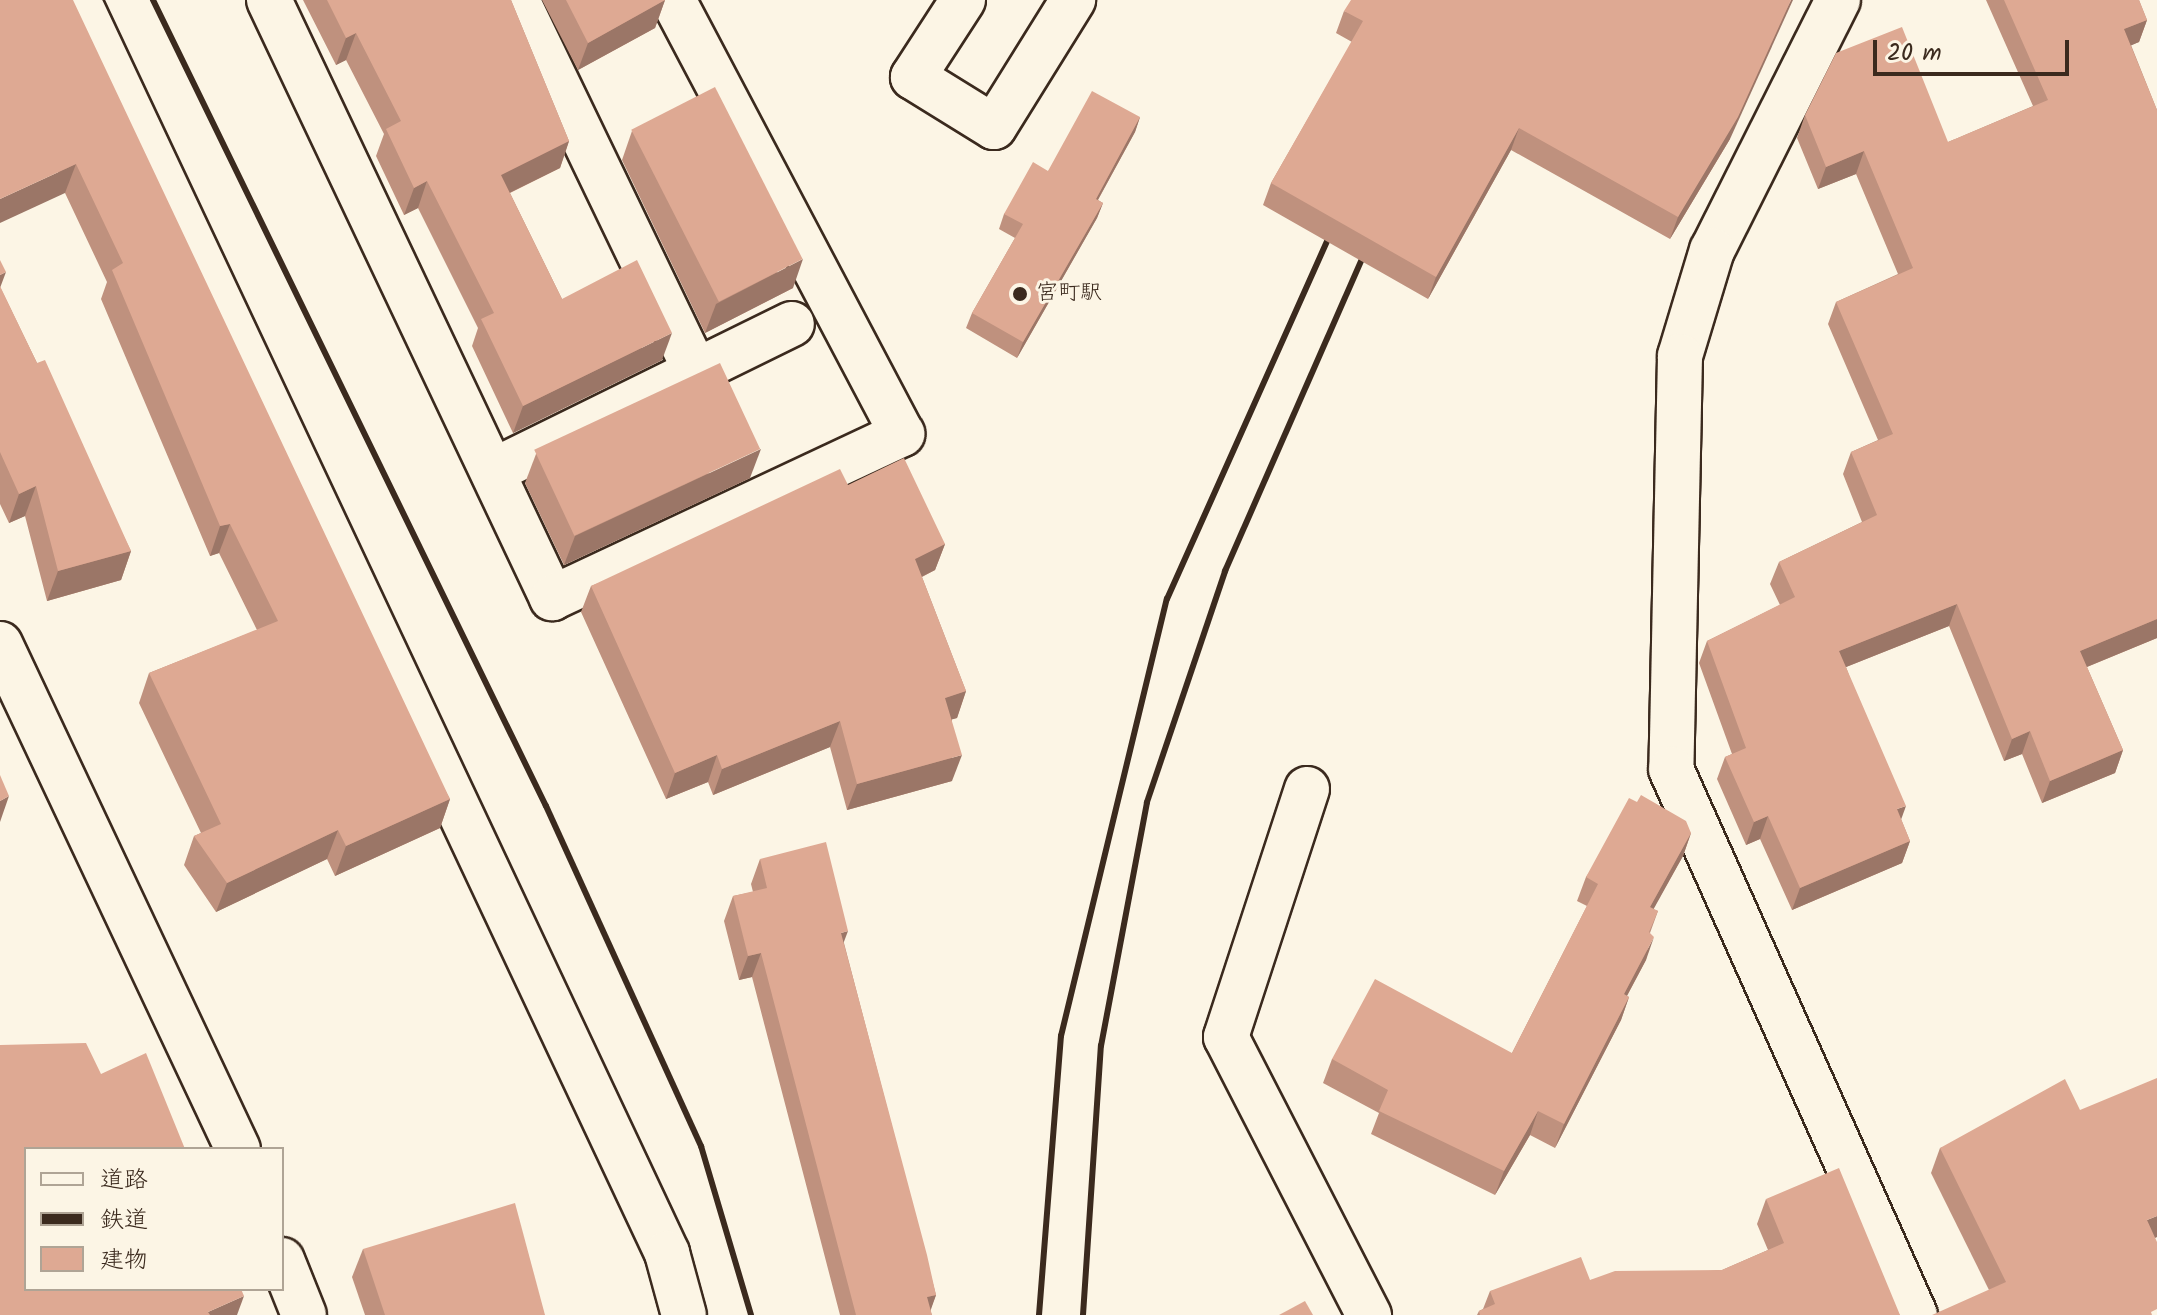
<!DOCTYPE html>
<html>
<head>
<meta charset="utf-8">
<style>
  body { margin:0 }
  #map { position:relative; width:2157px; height:1315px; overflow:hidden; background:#fcf5e5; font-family:Kalam,"Klee One",sans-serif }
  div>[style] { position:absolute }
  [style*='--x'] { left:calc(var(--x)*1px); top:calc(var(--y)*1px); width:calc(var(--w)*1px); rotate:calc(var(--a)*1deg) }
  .roads { filter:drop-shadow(2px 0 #3b2a1e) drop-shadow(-2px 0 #3b2a1e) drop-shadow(0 2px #3b2a1e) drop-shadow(0 -2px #3b2a1e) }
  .minor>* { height:44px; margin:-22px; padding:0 22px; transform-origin:22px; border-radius:22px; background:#fcf5e5 }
  .tertiary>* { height:44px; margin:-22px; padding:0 22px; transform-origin:22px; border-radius:22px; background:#fcf5e5 }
  .rail>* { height:6px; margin:-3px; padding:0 3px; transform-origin:3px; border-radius:3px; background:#3b2a1e }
  .wall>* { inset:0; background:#bf917e }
  .shaded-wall>* { inset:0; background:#9b7667 }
  .building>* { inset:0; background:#dea993; transform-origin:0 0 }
  .dots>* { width:22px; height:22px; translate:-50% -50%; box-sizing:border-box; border:4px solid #fcf5e5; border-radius:50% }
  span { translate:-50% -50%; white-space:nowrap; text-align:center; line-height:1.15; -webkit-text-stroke:6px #fcf5e5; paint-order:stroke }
  .poi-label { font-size:22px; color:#3b2a1e }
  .left { translate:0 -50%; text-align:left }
  .legend { position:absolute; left:24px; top:1147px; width:260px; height:144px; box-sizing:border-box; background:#fcf5e5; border:2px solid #afa495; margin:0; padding:10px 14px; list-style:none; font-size:24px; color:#3b2a1e }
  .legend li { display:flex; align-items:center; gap:16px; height:40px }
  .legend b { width:40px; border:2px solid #afa495 }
  .scale { position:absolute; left:1873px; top:40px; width:196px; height:36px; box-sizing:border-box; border:4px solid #3b2a1e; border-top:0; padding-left:10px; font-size:24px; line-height:28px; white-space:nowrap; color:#3b2a1e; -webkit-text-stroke:6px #fcf5e5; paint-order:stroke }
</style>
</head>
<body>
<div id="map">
  <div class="roads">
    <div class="minor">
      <i style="--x:78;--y:0;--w:1385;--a:64.82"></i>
      <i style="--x:667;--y:1253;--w:64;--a:74.7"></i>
      <i style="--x:269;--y:0;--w:662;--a:64.67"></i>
      <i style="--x:552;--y:598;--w:387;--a:-25.1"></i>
      <i style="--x:902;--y:434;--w:491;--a:-117.8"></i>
      <i style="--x:517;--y:0;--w:413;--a:64.3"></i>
      <i style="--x:963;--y:0;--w:92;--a:123"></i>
      <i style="--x:913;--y:77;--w:95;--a:31.7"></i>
      <i style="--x:994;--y:127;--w:150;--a:-58.1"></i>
      <i style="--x:1838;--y:0;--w:280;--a:116.7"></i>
      <i style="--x:1712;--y:250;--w:111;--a:106.8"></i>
      <i style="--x:1680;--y:356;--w:413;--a:91.2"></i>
      <i style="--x:1671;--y:769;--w:598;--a:65.92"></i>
      <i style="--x:493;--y:471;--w:333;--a:-26.2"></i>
      <i style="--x:1307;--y:789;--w:261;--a:108.1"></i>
      <i style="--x:1226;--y:1037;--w:313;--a:62.8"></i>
    </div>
    <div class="tertiary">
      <i style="--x:0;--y:644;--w:558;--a:64.77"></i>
      <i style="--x:282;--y:1260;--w:59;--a:68.2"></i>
    </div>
  </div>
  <div class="rail">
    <i style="--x:153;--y:0;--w:897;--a:64.01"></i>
    <i style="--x:546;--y:806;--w:374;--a:65.5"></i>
    <i style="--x:701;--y:1146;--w:176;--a:73.5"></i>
    <i style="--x:1039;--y:1315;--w:280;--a:-85.5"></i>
    <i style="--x:1061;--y:1036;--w:450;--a:-76.4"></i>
    <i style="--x:1167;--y:599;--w:414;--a:-65.9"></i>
    <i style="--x:1083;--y:1315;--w:270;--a:-86.2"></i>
    <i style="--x:1101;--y:1046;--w:248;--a:-79.3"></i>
    <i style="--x:1147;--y:802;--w:244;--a:-71.3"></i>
    <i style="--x:1225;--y:571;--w:360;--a:-66.3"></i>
  </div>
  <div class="wall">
    <i style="clip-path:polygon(0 0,450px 799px,440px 828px,335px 876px,327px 859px,216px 912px,184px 865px,194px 836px,201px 833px,139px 703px,149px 673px,257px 630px,219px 553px,210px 556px,101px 299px,107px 282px,65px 193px)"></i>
    <i style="clip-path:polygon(303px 0,511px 0,569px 141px,560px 168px,510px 193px,562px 299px,662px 360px,513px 433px,472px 346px,478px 328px,418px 208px,404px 215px,376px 156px,384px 134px,346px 60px,336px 65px)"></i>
    <i style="clip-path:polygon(542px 0,665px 0,655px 28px,578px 70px)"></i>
    <i style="clip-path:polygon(1986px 0,2139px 0,2147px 20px,2139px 42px,2131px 45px,2157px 110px,2157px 638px,2087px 667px,2123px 750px,2115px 773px,2042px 803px,2022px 754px,2004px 761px,1949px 626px,1846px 667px,1901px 819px,1910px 841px,1902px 863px,1792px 910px,1760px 839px,1746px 845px,1717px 779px,1725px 757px,1732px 754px,1699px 663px,1707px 641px,1780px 605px,1770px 584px,1779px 562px,1862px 522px,1843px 474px,1851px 452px,1878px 440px,1828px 324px,1836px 302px,1898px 274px,1856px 174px,1818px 189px,1797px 138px,1805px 115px,1948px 142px,2033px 106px)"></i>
    <i style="clip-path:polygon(1344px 11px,1730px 139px,1670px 239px,1511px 150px,1428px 299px,1263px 205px,1271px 183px,1352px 42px,1336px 33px)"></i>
    <i style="clip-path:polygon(1140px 117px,1135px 132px,1098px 200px,1103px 203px,1097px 218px,1017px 358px,966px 328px,972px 313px,1015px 238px,999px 229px,1004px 214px,1048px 171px)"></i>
    <i style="clip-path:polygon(632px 131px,793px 288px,705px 333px,622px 160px)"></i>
    <i style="clip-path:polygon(0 260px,0 287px,37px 363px,131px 551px,121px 580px,47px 601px,25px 516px,9px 523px,0 504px)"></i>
    <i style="clip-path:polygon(536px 454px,750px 478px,564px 565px,525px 483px)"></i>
    <i style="clip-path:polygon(848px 485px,945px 544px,935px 570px,922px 577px,966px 691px,957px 718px,952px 719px,952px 781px,847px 810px,830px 747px,713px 795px,708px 782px,666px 799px,581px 612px,591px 586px)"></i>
    <i style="clip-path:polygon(1637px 802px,1691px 833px,1683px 856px,1653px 909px,1658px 911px,1650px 933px,1646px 960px,1627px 996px,1629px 997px,1621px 1020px,1555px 1148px,1530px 1135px,1495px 1195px,1371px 1134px,1379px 1113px,1323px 1083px,1332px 1059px,1512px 1053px,1587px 906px,1577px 901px,1586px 877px)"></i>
    <i style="clip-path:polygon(760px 859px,844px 943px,936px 1295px,930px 1310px,932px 1315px,840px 1315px,752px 977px,739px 980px,724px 921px,733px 896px,753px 892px,751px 884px)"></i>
    <i style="clip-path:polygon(2080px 1110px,2157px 1237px,1989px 1290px,1931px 1173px,1940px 1148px)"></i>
    <i style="clip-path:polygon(1766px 1199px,1900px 1315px,1477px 1315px,1479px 1311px,1483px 1309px,1490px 1291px,1590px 1280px,1722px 1270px,1768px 1250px,1757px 1224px)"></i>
    <i style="clip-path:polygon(363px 1249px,545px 1315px,365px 1315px,352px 1277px)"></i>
  </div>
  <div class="shaded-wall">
    <i style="clip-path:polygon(665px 0,655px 28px,578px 70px,588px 43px)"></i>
    <i style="clip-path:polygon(1791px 0,1793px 0,1730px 139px,1670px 239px,1678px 217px)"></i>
    <i style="clip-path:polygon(2147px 20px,2139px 42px,2116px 52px,2124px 29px)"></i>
    <i style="clip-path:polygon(356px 33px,346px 60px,336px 65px,346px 38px)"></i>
    <i style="clip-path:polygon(1140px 117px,1135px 132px,1090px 214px,1096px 199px)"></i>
    <i style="clip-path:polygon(1519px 128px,1511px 150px,1428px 299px,1436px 277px)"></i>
    <i style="clip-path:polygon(569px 141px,560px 168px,491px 202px,501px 175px)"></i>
    <i style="clip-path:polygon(1864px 151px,1856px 174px,1818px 189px,1826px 167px)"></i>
    <i style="clip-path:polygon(76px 164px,65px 193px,0 223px,0 199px)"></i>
    <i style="clip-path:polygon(427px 181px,418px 208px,404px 215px,414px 188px)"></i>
    <i style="clip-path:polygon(1103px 203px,1097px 218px,1017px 358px,1023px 342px)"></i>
    <i style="clip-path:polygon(803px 259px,793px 288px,705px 333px,716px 304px)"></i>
    <i style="clip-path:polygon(6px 272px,0 288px,0 275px)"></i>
    <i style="clip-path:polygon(672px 333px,662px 360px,513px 433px,523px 406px)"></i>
    <i style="clip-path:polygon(761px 449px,750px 478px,564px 565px,575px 536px)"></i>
    <i style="clip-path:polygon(36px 486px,25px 516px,9px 523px,19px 494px)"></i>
    <i style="clip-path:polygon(230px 524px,219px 553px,210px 556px,220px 526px)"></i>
    <i style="clip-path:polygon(945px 544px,935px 570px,905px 585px,915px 559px)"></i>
    <i style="clip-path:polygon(131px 551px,121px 580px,47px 601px,58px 571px)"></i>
    <i style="clip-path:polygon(1957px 604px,1949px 626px,1831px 673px,1839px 651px)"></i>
    <i style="clip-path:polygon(2157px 619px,2157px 638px,2072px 673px,2080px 651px)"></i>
    <i style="clip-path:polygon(966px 691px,957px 718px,936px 724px,945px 698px)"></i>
    <i style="clip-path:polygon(840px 721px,830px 747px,713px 795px,722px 769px)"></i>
    <i style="clip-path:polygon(2030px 731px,2022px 754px,2004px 761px,2012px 739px)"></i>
    <i style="clip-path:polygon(2123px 750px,2115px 773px,2042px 803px,2050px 781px)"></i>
    <i style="clip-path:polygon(717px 755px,708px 782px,666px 799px,675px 773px)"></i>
    <i style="clip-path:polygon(962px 755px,952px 781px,847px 810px,857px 784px)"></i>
    <i style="clip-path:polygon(9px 796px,0 822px,0 801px)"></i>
    <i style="clip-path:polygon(450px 799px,440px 828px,335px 876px,346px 846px)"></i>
    <i style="clip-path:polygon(1906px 806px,1898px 828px,1897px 809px)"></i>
    <i style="clip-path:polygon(1768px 816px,1760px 839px,1746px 845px,1754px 822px)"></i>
    <i style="clip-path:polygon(338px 830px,327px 859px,216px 912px,227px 883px)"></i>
    <i style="clip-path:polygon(1691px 833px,1683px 856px,1642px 930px,1650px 907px)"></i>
    <i style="clip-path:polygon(1910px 841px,1902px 863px,1792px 910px,1800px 888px)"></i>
    <i style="clip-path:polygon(848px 931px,839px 955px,841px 933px)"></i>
    <i style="clip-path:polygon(1654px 937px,1646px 960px,1615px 1018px,1624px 994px)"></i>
    <i style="clip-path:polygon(761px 953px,752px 977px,739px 980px,748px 956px)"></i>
    <i style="clip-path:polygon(1629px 997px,1621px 1020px,1555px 1148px,1564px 1124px)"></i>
    <i style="clip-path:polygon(1538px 1111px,1530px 1135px,1495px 1195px,1504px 1171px)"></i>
    <i style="clip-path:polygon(2157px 1216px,2157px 1237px,2138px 1245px,2147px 1220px)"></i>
    <i style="clip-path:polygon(936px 1295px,929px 1315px,927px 1297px)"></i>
    <i style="clip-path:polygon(244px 1296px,237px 1315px,207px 1315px,208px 1312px)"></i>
  </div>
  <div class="building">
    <i style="clip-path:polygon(0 0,73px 0,450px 799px,346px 846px,338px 830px,227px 883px,194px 836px,221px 824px,149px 673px,278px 621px,230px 524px,220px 526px,112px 270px,123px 263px,76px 164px,0 199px)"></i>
    <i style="clip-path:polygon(327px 0,511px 0,569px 141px,501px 175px,562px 299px,637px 260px,672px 333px,523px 406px,481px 319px,494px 313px,427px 181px,414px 188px,386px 129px,401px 121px,356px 33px,346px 38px)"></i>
    <i style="clip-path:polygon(566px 0,665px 0,588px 43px)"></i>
    <i style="clip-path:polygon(1351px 0,1791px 0,1738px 117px,1678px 217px,1519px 128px,1436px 277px,1271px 183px,1363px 21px,1344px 11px)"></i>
    <i style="clip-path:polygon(2004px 0,2139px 0,2147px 20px,2124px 29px,2157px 110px,2157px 619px,2080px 651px,2123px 750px,2050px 781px,2030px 731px,2012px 739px,1957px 604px,1839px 651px,1906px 806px,1897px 809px,1910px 841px,1800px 888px,1768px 816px,1754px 822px,1725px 757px,1746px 748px,1707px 641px,1795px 597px,1779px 562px,1877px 515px,1851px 452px,1893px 434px,1836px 302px,1913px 268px,1864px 151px,1826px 167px,1805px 115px,1836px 53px,1902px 27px,1948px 142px,2048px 100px)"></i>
    <i style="left:715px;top:87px;width:193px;height:94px;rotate:63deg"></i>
    <i style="clip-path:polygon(1092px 91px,1140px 117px,1096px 199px,1103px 203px,1023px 342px,972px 313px,1023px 224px,1004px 214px,1033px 162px,1048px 171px)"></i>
    <i style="clip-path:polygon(0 260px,6px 272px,0 275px)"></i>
    <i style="clip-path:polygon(0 286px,37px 363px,45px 360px,131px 551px,58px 571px,36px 486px,19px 494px,0 452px)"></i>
    <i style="left:720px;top:363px;width:95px;height:205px;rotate:65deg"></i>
    <i style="clip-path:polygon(904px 458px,945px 544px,915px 559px,966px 691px,945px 698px,962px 755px,857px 784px,840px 721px,722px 769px,717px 755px,675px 773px,591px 586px,840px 469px,848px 485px)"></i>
    <i style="clip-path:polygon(0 775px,9px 796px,0 801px)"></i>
    <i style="clip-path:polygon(1641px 795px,1686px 821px,1691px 833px,1650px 907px,1658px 911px,1649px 932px,1654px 937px,1624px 994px,1629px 997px,1564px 1124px,1538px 1111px,1504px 1171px,1379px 1111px,1388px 1090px,1332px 1059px,1375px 979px,1512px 1053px,1598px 884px,1586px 877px,1629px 798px,1637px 802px)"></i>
    <i style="clip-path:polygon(826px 842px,848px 931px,841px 933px,927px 1255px,936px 1295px,927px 1297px,932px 1315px,856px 1315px,761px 953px,748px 956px,733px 896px,767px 888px,760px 859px)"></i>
    <i style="clip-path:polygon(86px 1043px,101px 1074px,146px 1053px,185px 1149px,26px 1149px,26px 1289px,241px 1289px,244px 1296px,208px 1312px,210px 1315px,0 1315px,0 1045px)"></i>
    <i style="clip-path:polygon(2157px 1078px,2157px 1216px,2147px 1220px,2157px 1242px,2157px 1309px,2151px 1312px,2152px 1315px,1932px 1315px,2006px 1282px,1940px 1148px,2065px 1079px,2080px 1110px)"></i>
    <i style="clip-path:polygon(1839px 1168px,1900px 1315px,1480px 1315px,1479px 1311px,1495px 1304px,1490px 1291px,1581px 1257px,1590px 1280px,1615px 1271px,1722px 1270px,1784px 1243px,1766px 1199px)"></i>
    <i style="clip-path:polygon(515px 1203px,545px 1315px,385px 1315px,363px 1249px)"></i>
    <i style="clip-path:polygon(1305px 1301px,1313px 1315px,1279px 1315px)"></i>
  </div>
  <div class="dots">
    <i style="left:1020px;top:294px;background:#3b2a1e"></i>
  </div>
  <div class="poi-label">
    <span class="left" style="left:1036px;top:294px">宮町駅</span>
  </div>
  <ul class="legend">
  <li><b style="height:10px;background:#fcf5e5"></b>道路</li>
  <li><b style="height:10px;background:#3b2a1e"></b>鉄道</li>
  <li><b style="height:22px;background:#dea993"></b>建物</li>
  </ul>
  <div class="scale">20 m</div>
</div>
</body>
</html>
